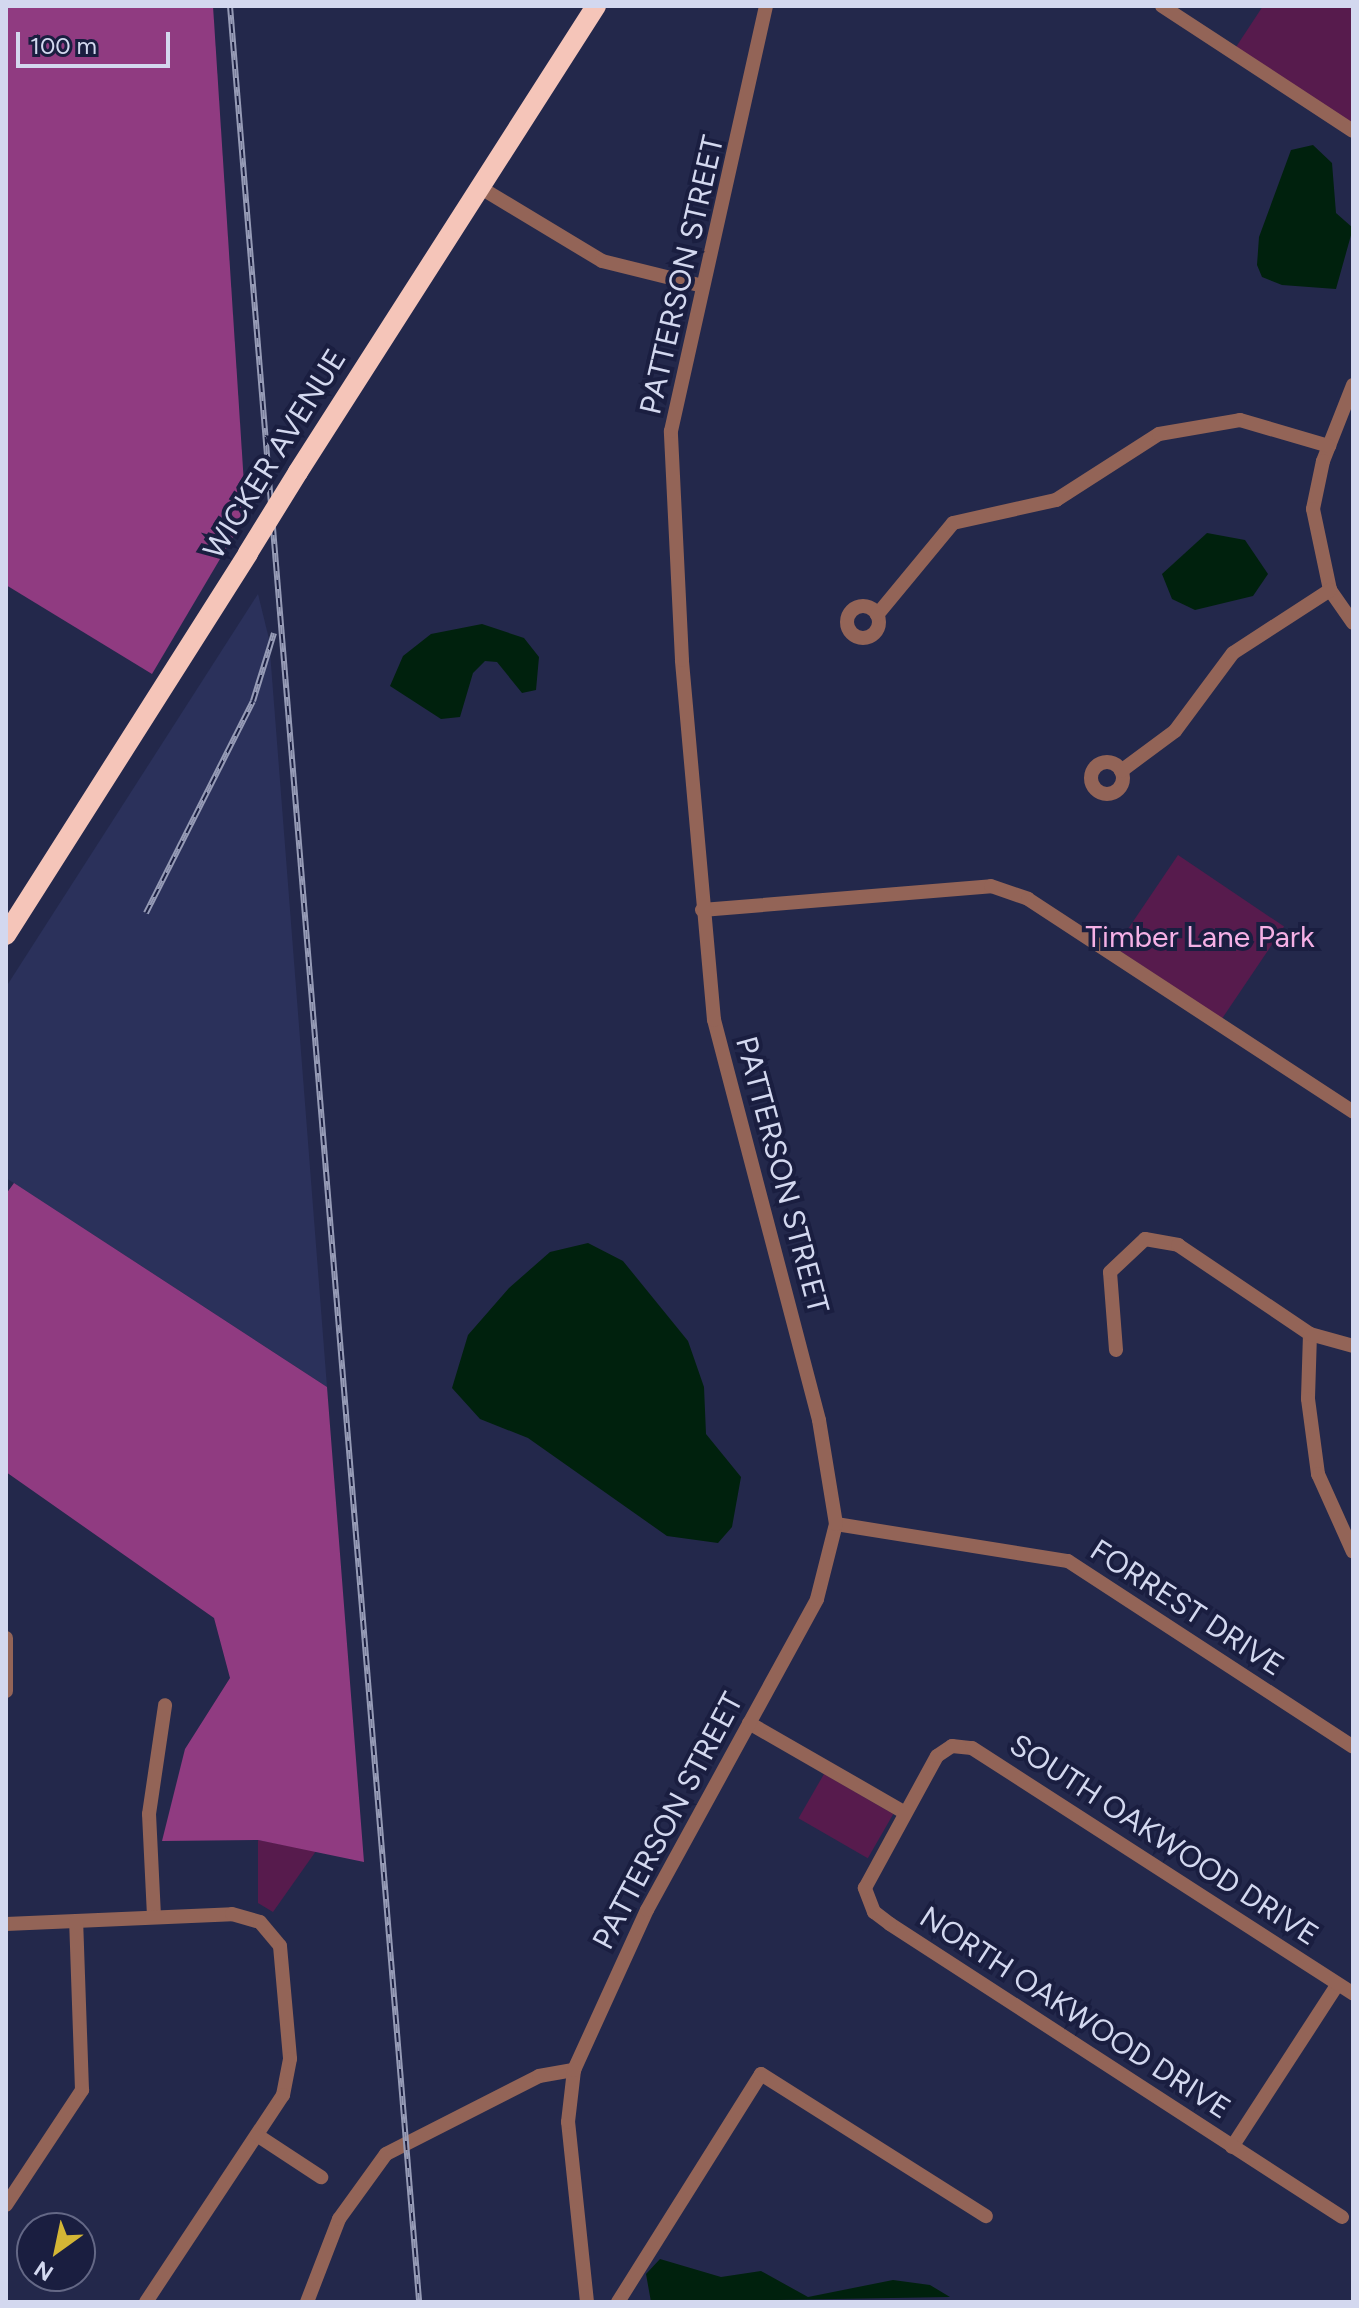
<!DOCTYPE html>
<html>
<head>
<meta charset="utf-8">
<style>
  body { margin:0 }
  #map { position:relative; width:1359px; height:2308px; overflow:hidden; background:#23284b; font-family:Figtree,sans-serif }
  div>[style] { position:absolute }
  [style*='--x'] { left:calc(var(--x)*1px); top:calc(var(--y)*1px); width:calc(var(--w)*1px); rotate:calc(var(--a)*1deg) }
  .built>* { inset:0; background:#2b315b }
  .green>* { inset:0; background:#571b4d; transform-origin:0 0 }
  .forest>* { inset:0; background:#903b81 }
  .water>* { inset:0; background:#00210d }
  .minor>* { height:14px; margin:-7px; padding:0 7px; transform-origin:7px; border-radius:7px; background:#936457 }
  .minor>.ring { margin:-7px; padding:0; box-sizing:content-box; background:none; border:14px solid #936457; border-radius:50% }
  .highway>* { height:20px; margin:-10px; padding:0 10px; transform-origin:10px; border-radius:10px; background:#f5c5b9 }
  .rail>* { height:6px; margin-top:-3px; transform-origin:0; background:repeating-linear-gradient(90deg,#1a1e40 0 9px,#969bb6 0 18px); box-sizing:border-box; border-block:2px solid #969bb6 }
  .highway-bridge>* { height:20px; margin:-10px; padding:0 10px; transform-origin:10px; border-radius:10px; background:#f5c5b9 }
  span { translate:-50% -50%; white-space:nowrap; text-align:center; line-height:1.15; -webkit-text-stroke:8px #1a1e40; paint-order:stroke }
  .street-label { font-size:30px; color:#d3d8ef }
  .park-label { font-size:30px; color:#f5b0e5 }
  .frame { position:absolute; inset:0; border:8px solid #d3d8ef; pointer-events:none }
  .north { position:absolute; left:16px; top:2212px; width:80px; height:80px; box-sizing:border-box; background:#1a1e40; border:2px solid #646886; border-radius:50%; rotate:213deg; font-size:22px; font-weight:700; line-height:32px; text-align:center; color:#d3d8ef }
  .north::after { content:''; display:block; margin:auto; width:28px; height:36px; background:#d4b635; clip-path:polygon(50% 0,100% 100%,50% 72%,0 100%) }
  .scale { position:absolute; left:16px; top:32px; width:154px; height:36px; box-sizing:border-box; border:4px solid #d3d8ef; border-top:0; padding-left:10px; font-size:24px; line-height:28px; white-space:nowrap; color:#d3d8ef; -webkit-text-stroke:6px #1a1e40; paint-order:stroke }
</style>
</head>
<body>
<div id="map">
  <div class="built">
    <i style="clip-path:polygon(258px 594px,269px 639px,327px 1387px,6px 1178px,6px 987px)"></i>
  </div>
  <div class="green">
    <i style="clip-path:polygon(1263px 6px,1353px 6px,1353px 124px,1236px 47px)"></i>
    <i style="left:1178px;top:855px;width:128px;height:112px;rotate:34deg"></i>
    <i style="left:824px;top:1774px;width:80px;height:51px;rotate:30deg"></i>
    <i style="clip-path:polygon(258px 1840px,316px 1851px,273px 1912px,258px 1903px)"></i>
  </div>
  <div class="forest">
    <i style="clip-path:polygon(6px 6px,213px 6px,246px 515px,152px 674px,6px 585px)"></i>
    <i style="clip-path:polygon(14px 1183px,327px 1387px,364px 1862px,258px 1840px,162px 1841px,185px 1749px,230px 1678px,214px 1618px,6px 1472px,6px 1194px)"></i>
  </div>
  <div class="water">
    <i style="clip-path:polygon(1313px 145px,1332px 163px,1336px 213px,1353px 228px,1336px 289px,1282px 285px,1262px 277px,1257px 265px,1259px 237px,1291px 150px)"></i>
    <i style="clip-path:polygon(1207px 533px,1245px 540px,1268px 574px,1253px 596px,1195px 610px,1172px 599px,1162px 574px)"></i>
    <i style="clip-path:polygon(482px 624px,524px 638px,539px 657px,536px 690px,522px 693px,497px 662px,485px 661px,473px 673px,460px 717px,441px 719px,390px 686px,403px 656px,431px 634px)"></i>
    <i style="clip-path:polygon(588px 1243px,623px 1261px,688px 1341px,704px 1387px,706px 1434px,741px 1477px,732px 1527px,718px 1543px,667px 1536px,528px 1438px,480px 1419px,452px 1388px,468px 1335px,509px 1288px,550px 1252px)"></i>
    <i style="clip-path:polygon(660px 2259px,721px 2277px,761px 2271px,808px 2297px,893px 2280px,930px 2285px,950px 2297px,651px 2302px,646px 2274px)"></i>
  </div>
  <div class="minor">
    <i style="--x:1162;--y:6;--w:228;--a:33.2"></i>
    <i style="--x:481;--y:188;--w:141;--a:31.1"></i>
    <i style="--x:602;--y:261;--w:104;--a:13.9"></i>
    <i style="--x:1353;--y:385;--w:82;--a:111.5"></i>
    <i style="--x:1323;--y:461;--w:49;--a:101.8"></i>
    <i style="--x:1313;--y:509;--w:83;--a:78.1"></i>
    <i style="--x:1330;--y:590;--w:40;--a:55.1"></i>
    <i class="ring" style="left:847px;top:606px;width:18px;height:18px"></i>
    <i style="--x:877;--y:615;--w:119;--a:-50.4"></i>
    <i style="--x:953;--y:523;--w:106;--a:-12.6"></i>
    <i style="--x:1056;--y:500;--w:122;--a:-32.7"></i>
    <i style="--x:1159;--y:434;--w:82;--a:-9.8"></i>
    <i style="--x:1240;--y:420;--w:93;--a:16.3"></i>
    <i class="ring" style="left:1091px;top:762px;width:18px;height:18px"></i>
    <i style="--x:1121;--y:771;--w:67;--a:-36.5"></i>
    <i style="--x:1175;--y:731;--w:97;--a:-53.4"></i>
    <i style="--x:1233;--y:653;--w:116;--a:-33"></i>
    <i style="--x:702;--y:910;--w:290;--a:-4.7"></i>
    <i style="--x:991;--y:886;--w:39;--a:19"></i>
    <i style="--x:1028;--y:899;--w:389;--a:33.2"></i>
    <i style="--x:1310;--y:1334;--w:65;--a:91.8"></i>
    <i style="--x:1308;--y:1399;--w:76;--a:82.4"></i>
    <i style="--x:1318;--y:1474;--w:85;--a:65.8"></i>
    <i style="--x:1116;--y:1350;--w:78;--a:-94.4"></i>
    <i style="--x:1110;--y:1272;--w:48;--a:-43.3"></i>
    <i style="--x:1145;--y:1239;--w:34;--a:10"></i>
    <i style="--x:1178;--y:1245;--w:159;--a:34"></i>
    <i style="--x:1310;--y:1334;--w:45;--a:15.6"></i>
    <i style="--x:836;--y:1524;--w:235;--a:9.1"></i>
    <i style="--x:1068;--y:1561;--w:340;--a:33.1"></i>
    <i style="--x:6;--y:1638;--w:53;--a:90"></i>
    <i style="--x:749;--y:1723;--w:179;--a:29.9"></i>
    <i style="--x:154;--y:1916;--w:102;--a:-92.8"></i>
    <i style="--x:149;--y:1814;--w:110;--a:-81.6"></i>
    <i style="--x:6;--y:1924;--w:226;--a:-2.5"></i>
    <i style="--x:232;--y:1914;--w:29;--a:16"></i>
    <i style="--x:260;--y:1922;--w:31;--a:50"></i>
    <i style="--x:280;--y:1946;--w:113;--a:84.9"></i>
    <i style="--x:290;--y:2059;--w:37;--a:101"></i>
    <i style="--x:283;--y:2095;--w:248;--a:123.5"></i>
    <i style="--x:257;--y:2135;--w:77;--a:33.3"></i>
    <i style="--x:1232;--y:2147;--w:194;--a:-57"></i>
    <i style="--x:6;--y:2205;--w:138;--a:-56.5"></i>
    <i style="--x:82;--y:2090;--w:168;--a:-92"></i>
    <i style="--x:1342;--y:2217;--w:539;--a:-147.05"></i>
    <i style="--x:890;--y:1924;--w:20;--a:-143"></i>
    <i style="--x:874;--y:1912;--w:26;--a:-111"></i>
    <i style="--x:865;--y:1888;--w:150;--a:-61.4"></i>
    <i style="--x:937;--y:1756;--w:18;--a:-34"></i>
    <i style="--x:952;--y:1746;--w:20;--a:6"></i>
    <i style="--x:972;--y:1748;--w:454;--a:32.8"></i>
    <i style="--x:307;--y:2302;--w:89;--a:-68.9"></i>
    <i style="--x:339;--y:2219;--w:80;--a:-54.1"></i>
    <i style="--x:386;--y:2154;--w:172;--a:-27"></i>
    <i style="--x:539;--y:2076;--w:36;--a:-10"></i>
    <i style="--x:587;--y:2302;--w:181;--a:-96"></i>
    <i style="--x:568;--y:2122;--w:52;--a:-83.4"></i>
    <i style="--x:574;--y:2070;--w:176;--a:-65.5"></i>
    <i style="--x:647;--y:1910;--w:354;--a:-61.3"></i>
    <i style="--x:817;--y:1599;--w:77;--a:-75.8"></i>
    <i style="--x:836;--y:1524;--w:105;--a:-99.3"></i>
    <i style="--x:819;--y:1420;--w:414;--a:-104.7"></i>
    <i style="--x:714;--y:1020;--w:361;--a:-95.1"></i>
    <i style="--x:682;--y:660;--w:229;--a:-92.8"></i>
    <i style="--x:671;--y:431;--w:435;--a:-77.4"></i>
    <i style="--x:618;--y:2302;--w:269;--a:-57.9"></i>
    <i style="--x:761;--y:2074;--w:266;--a:32.3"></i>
  </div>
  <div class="highway">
    <i style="--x:298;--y:472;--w:553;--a:-57.4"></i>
    <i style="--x:6;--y:935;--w:452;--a:-57.6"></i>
  </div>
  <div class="rail">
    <i style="--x:230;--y:6;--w:2304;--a:85.29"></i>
    <i style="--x:146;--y:913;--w:237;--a:-63.2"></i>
    <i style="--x:253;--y:701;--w:71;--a:-72.8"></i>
  </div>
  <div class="highway-bridge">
    <i style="--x:248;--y:553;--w:95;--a:-58.3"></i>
  </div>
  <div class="street-label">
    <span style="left:682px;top:275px;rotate:-77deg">PATTERSON STREET</span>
    <span style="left:275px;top:454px;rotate:-58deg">WICKER AVENUE</span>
    <span style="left:782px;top:1175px;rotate:75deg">PATTERSON STREET</span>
    <span style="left:1187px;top:1608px;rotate:33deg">FORREST DRIVE</span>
    <span style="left:668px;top:1821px;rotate:-62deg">PATTERSON STREET</span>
    <span style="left:1164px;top:1840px;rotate:33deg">SOUTH OAKWOOD DRIVE</span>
    <span style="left:1075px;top:2013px;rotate:33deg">NORTH OAKWOOD DRIVE</span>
  </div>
  <div class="park-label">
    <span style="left:1200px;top:937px">Timber Lane Park</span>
  </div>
  <div class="frame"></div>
  <div class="north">N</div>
  <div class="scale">100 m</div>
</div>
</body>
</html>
